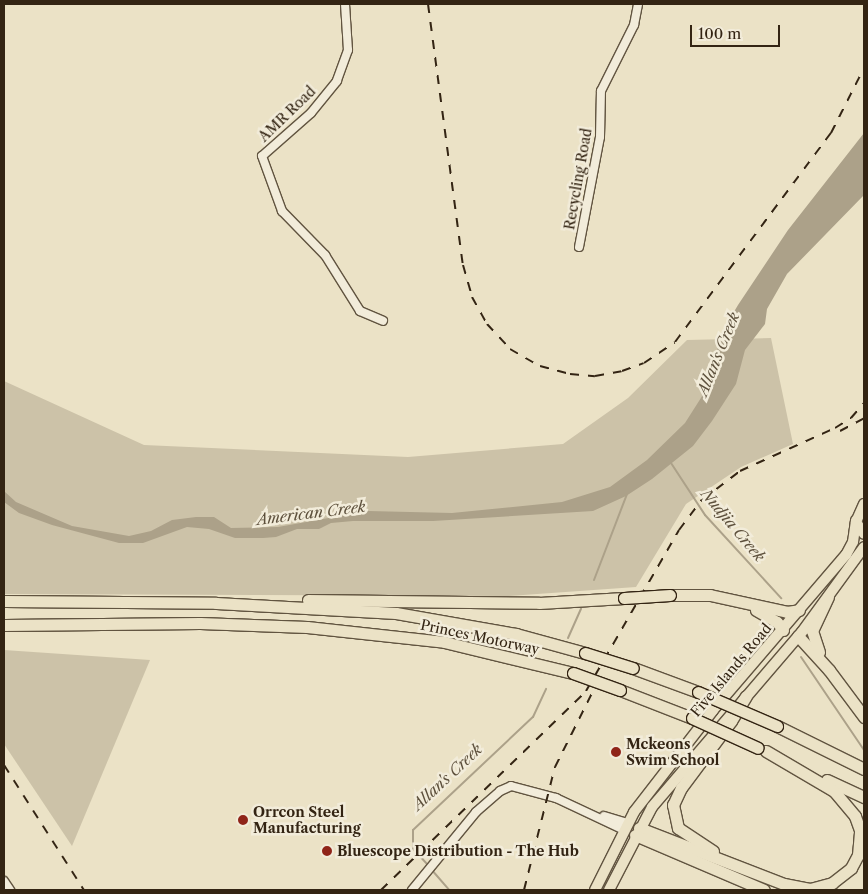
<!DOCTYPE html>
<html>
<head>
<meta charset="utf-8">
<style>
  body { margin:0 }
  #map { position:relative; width:868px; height:894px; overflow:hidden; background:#ebe2c6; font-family:"Libre Caslon Text",serif }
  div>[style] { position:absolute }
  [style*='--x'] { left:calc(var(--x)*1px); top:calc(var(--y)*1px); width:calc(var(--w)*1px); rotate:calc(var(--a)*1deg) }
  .green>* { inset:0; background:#ccc2a8 }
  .water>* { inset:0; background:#aca189 }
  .stream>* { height:2px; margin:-1px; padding:0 1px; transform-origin:1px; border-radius:1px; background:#aca189 }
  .roads { filter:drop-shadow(1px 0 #615440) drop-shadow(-1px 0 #615440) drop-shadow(0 1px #615440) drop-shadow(0 -1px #615440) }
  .minor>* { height:8px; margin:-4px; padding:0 4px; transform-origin:4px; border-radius:4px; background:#f2ecda }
  .major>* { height:10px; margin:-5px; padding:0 5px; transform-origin:5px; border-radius:5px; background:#ebe2c6 }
  .highway>* { height:11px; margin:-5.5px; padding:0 5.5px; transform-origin:5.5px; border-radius:5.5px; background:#ebe2c6 }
  .rail>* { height:2px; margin-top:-1px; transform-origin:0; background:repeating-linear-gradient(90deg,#332413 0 9px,transparent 0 18px) }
  .bridges { filter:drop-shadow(1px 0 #332413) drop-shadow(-1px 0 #332413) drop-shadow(0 1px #332413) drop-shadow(0 -1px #332413) }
  .highway-bridge>* { height:11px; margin:-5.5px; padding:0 5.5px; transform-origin:5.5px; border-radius:5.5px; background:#ebe2c6 }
  .dots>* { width:14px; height:14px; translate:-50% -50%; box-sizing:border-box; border:2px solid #f2ecda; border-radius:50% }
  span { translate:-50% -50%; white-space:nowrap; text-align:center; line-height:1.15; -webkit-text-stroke:5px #f2ecda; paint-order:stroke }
  .street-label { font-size:14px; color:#332413 }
  .poi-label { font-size:14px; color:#332413; font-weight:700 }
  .left { translate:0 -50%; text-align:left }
  .water-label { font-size:15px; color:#5d503c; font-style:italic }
  .frame { position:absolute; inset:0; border:5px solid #332413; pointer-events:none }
  .scale { position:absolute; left:690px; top:25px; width:90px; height:22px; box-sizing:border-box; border:2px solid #332413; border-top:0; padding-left:6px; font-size:15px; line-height:18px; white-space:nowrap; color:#332413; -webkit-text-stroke:4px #f2ecda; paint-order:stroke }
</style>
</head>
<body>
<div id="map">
  <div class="green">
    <i style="clip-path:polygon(771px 338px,793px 444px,741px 467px,686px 504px,636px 587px,509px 596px,4px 594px,4px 381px,144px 445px,408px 457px,563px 444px,628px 398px,687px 340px)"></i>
    <i style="clip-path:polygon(4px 650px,150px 660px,72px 846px,4px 744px)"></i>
  </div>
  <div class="water">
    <i style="clip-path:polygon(864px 133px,864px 195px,787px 274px,767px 309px,765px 324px,745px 350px,736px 384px,712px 421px,693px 446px,652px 479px,626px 496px,593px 511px,433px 521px,353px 521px,331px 523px,319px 529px,297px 529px,276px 537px,263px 538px,235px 538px,209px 529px,187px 527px,143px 543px,119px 543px,52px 525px,19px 513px,4px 502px,4px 491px,16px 502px,72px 526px,129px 536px,151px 531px,172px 520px,196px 517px,214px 517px,231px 528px,278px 527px,368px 511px,452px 513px,562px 502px,610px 487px,647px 460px,685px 423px,706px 390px,722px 332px,738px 305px,788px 230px)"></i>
  </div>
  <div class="stream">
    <i style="--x:671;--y:463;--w:62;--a:56.8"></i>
    <i style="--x:705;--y:515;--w:113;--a:47.5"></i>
    <i style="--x:594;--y:580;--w:92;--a:-69"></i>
    <i style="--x:568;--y:638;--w:32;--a:-66"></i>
    <i style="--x:801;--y:657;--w:112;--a:55.9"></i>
    <i style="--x:428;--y:865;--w:22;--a:-133"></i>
    <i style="--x:413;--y:849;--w:19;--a:-90"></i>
    <i style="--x:413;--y:830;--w:165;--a:-43.3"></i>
    <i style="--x:533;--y:717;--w:31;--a:-65"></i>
    <i style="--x:431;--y:869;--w:28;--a:49"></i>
  </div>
  <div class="roads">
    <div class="minor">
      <i style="--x:345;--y:4;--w:46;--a:86.3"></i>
      <i style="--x:348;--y:50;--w:33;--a:110"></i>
      <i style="--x:337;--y:81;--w:41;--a:129.1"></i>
      <i style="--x:311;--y:113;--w:65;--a:138.7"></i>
      <i style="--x:262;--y:156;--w:59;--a:70"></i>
      <i style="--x:282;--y:211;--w:62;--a:45.7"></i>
      <i style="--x:325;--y:255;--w:66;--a:58"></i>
      <i style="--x:360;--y:311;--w:25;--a:23"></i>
      <i style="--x:579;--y:247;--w:112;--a:-79.2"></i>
      <i style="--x:600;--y:137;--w:46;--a:-88.8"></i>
      <i style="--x:601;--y:91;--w:74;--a:-63.4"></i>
      <i style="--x:634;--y:25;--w:21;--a:-79"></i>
      <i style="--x:604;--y:816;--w:24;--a:17"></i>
      <i style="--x:4;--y:881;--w:11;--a:56"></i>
      <i style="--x:412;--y:890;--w:101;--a:-50.6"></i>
      <i style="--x:476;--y:812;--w:32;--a:-41"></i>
      <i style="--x:500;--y:791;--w:12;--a:-24"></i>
      <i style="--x:511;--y:786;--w:47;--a:14.9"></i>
      <i style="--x:556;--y:798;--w:75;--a:25.2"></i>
    </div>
    <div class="major">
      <i style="--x:864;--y:504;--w:20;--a:114"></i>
      <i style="--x:856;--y:522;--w:14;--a:56"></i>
      <i style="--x:595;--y:890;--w:87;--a:-63.4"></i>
      <i style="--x:634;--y:812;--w:129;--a:-52.2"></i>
      <i style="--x:713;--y:710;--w:204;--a:-49.4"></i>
      <i style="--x:846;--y:555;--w:15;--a:-62"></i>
      <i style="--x:853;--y:542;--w:22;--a:-82"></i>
      <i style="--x:609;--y:890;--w:93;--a:-62.6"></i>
      <i style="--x:652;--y:807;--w:230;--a:-49.4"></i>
      <i style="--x:802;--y:632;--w:105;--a:-53.9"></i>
    </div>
    <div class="highway">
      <i style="--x:670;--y:595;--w:40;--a:0"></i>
      <i style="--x:710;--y:595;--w:79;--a:12.4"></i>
      <i style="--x:787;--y:612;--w:12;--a:-9"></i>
      <i style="--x:308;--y:600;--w:231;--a:0.7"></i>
      <i style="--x:539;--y:603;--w:85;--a:-3.4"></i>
      <i style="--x:4;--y:601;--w:212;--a:0.5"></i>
      <i style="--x:216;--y:603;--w:180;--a:3.2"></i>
      <i style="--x:396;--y:613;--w:122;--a:9.9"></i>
      <i style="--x:516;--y:634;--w:72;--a:15.4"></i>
      <i style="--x:756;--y:610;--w:24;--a:30"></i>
      <i style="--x:777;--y:622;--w:10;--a:53"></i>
      <i style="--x:4;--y:625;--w:196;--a:-0.6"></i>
      <i style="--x:200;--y:623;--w:107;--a:2.1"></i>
      <i style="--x:307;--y:627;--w:138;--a:6.2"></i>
      <i style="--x:444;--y:642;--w:133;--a:13.5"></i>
      <i style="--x:798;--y:636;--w:46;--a:47.6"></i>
      <i style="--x:829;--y:670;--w:59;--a:53.3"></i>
      <i style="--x:819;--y:652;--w:22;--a:-108"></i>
      <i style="--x:812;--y:631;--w:38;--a:-65"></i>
      <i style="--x:633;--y:668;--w:69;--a:20.3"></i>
      <i style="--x:620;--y:690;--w:77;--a:21.3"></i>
      <i style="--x:777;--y:726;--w:97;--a:26.3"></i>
      <i style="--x:827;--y:780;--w:41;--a:24.7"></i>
      <i style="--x:639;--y:828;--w:155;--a:21.1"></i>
      <i style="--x:784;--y:884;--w:26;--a:11"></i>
      <i style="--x:810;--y:889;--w:23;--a:-15"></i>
      <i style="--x:832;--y:883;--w:24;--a:-38"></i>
      <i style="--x:851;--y:868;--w:15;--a:-62"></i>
      <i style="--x:858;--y:855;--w:25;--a:-85"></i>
      <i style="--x:860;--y:830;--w:15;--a:-110"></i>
      <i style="--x:855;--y:816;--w:33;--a:-130"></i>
      <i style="--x:834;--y:791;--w:79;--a:-149.5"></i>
      <i style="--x:635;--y:835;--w:140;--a:23.1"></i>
      <i style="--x:713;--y:851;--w:42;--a:-146.7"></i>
      <i style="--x:678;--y:828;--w:24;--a:-102"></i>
      <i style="--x:673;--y:805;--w:19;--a:-65"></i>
      <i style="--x:681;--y:788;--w:84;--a:-53.3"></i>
      <i style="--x:731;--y:721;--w:29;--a:-59"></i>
    </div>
  </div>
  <div class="rail">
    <i style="--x:428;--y:4;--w:263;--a:82.4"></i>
    <i style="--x:463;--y:265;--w:33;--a:74"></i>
    <i style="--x:472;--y:297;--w:31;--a:61"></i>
    <i style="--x:487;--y:324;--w:34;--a:47"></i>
    <i style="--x:510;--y:349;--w:34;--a:30"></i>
    <i style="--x:540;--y:366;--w:31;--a:15"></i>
    <i style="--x:570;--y:374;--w:25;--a:5"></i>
    <i style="--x:595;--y:376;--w:27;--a:-10"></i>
    <i style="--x:622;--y:371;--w:23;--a:-20"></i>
    <i style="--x:644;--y:363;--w:37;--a:-34"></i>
    <i style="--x:675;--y:342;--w:261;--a:-53.3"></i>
    <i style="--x:831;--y:133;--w:73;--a:-63.1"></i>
    <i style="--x:840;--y:431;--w:27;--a:-28"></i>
    <i style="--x:4;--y:765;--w:148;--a:57.4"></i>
    <i style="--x:381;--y:890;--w:286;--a:-44.1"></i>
    <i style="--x:586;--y:691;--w:186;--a:-60"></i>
    <i style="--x:679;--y:530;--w:38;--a:-53"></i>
    <i style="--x:702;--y:500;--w:48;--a:-37.3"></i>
    <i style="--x:740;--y:471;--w:104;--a:-24.4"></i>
    <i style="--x:835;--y:428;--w:19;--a:-32"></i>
    <i style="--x:851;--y:418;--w:20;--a:-49"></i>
    <i style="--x:524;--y:890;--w:127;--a:-75.9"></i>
    <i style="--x:555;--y:767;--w:87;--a:-63.4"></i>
  </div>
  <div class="bridges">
    <div class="highway-bridge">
      <i style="--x:624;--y:598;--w:46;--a:-3.7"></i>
      <i style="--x:585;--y:653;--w:50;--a:17.4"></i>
      <i style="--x:573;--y:673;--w:50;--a:19.9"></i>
      <i style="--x:698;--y:692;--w:86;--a:23.3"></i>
      <i style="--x:692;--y:718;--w:72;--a:24.4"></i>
    </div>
  </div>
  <div class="dots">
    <i style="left:616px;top:752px;background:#8f2418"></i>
    <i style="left:243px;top:820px;background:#8f2418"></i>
    <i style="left:327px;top:851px;background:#8f2418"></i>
  </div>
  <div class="street-label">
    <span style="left:287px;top:114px;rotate:-44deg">AMR Road</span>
    <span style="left:578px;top:179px;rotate:-80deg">Recycling Road</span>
    <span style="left:480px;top:637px;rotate:12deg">Princes Motorway</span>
    <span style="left:731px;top:670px;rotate:-50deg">Five Islands Road</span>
  </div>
  <div class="poi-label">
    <span class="left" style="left:626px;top:752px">Mckeons<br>Swim School</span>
    <span class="left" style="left:253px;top:820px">Orrcon Steel<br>Manufacturing</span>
    <span class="left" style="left:337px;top:851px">Bluescope Distribution - The Hub</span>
  </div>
  <div class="water-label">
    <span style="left:718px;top:354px;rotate:-68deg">Allan's Creek</span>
    <span style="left:311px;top:513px;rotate:-7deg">American Creek</span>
    <span style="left:733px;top:525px;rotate:50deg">Nudjia Creek</span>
    <span style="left:447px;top:777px;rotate:-43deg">Allan's Creek</span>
  </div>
  <div class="frame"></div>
  <div class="scale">100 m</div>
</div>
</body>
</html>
